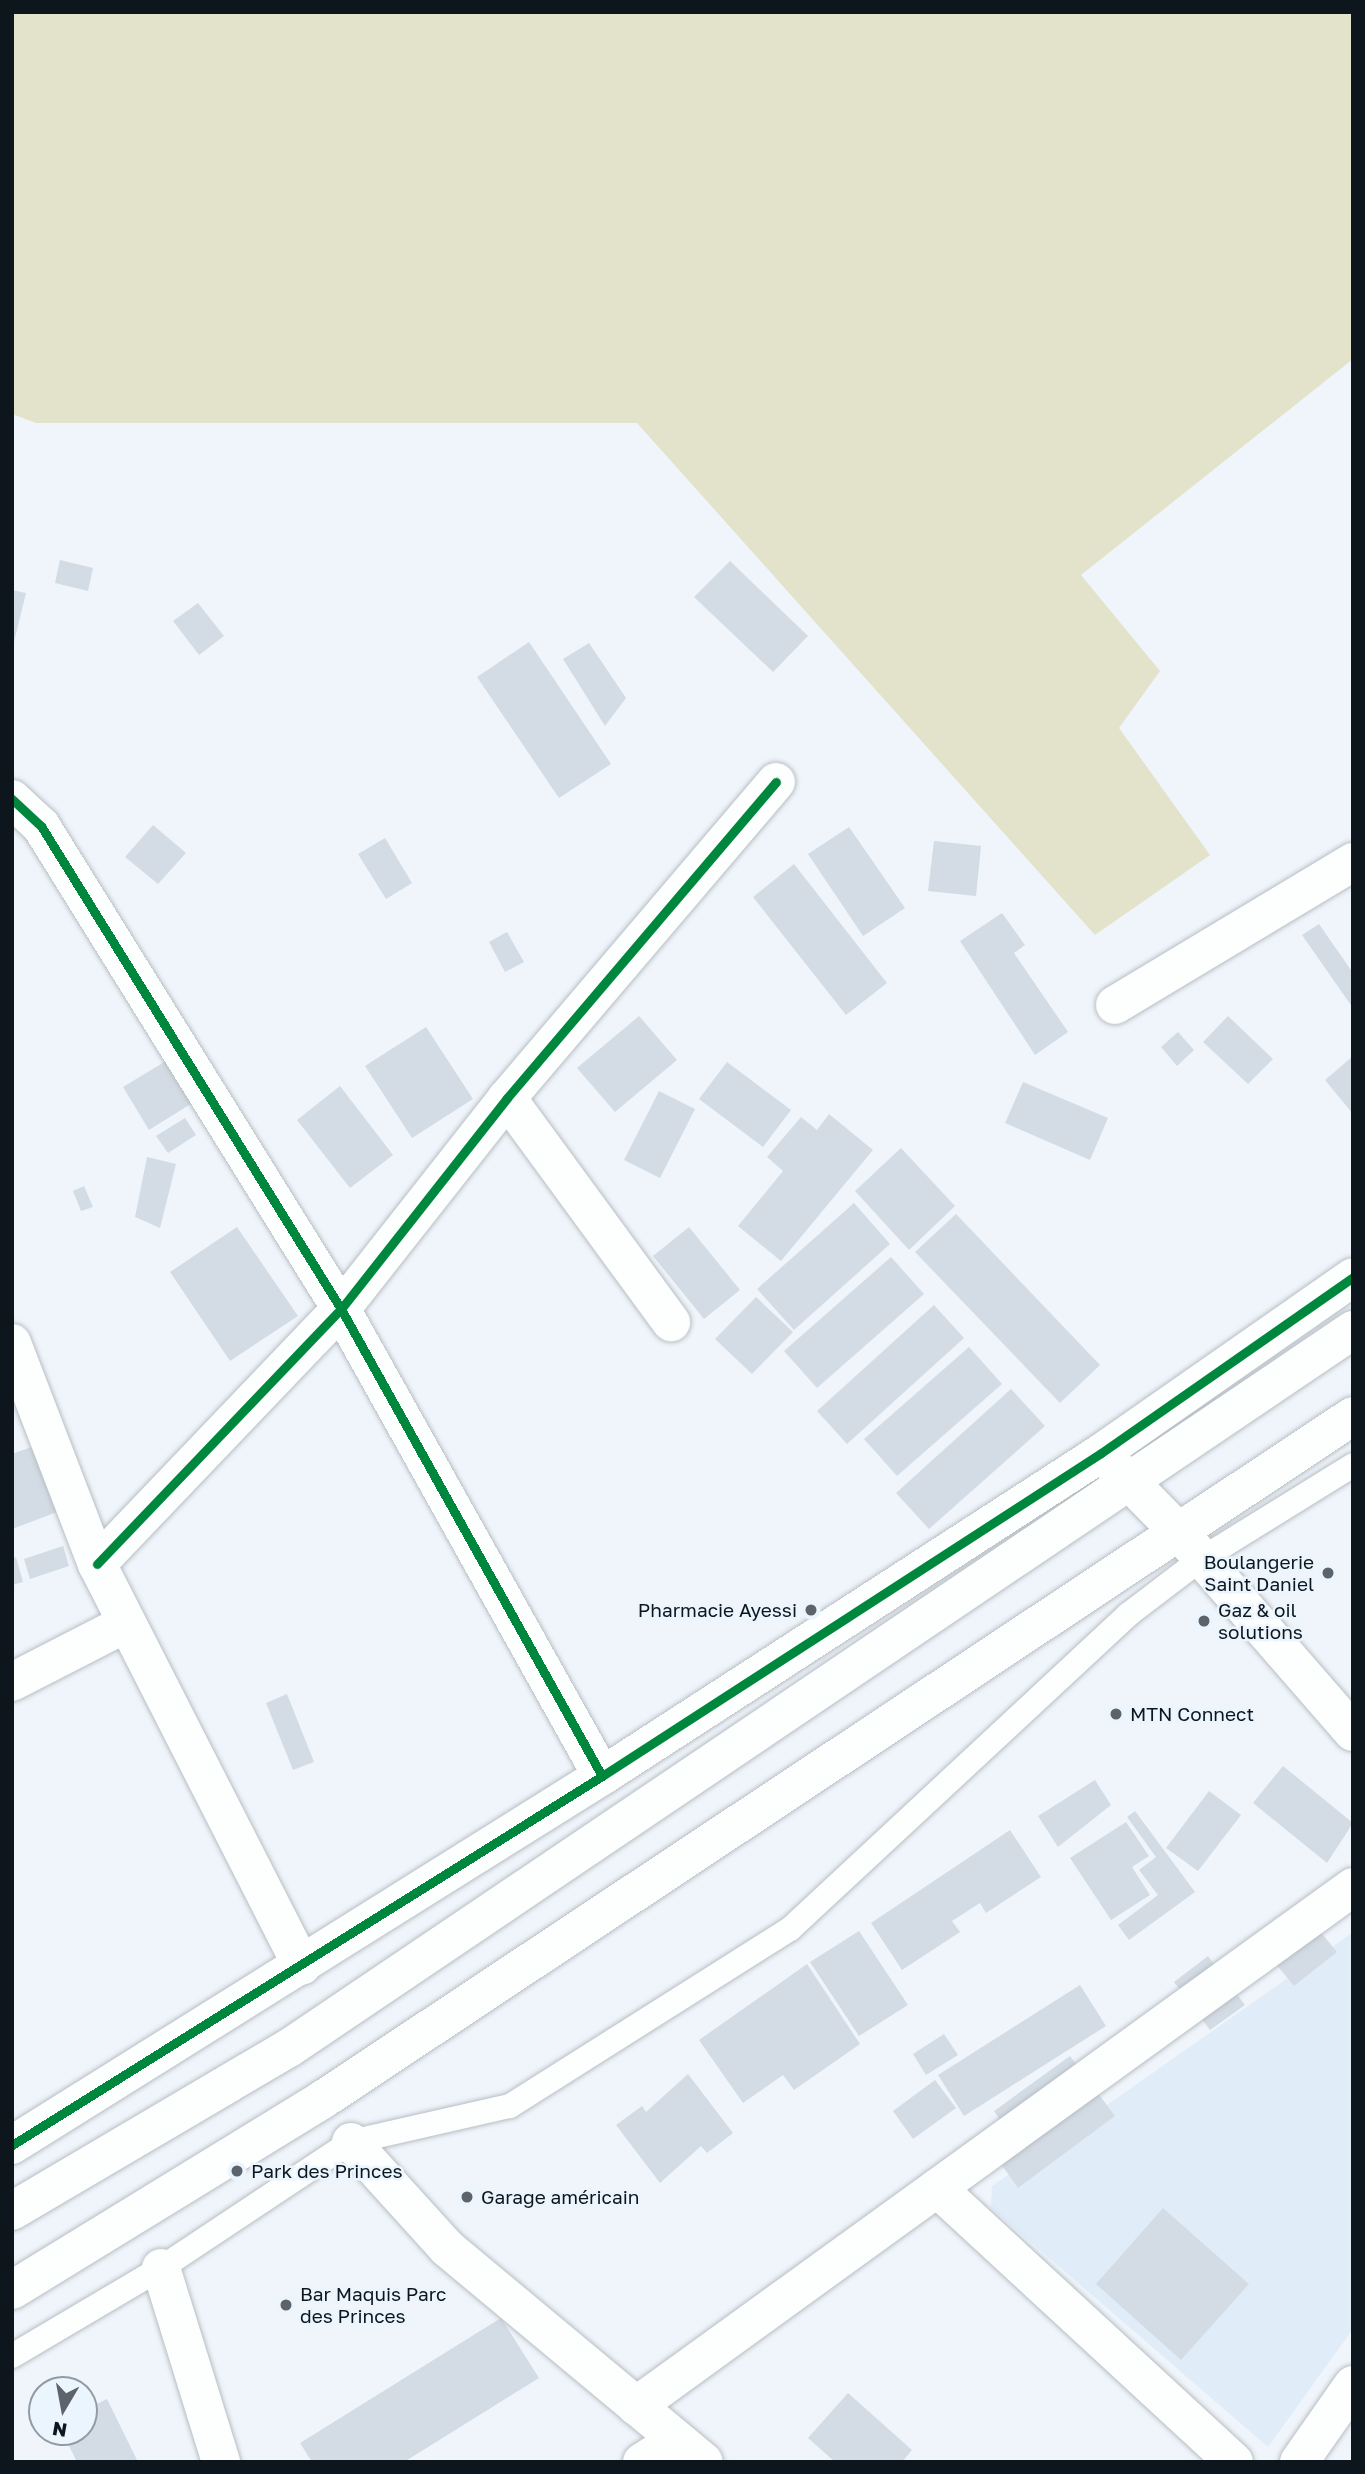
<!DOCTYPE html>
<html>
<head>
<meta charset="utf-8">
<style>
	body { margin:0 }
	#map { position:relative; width:1365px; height:2474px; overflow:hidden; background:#eff5fa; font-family:"Golos Text",sans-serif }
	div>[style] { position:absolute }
	.built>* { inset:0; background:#e0edf9 }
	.green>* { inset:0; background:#e3e3cc }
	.building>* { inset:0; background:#d3dce4 }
	.roads { filter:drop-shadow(0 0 2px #b7bec4) drop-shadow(0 0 2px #b7bec4) }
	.lane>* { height:24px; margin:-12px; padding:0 12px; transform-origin:12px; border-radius:12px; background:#fdfefe }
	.street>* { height:38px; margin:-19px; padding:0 19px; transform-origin:19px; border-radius:19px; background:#fdfefe }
	.secondary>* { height:38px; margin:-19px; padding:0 19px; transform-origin:19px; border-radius:19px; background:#fdfefe }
	.highway>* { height:38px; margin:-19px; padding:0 19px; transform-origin:19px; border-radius:19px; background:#fdfefe }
	.cycleway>* { height:9px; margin:-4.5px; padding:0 4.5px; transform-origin:4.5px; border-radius:4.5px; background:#00873e }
	.dots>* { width:19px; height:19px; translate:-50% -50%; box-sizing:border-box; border:4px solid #ebf5fe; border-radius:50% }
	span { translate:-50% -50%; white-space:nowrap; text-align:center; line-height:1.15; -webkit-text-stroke:5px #ebf5fe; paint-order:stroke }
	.poi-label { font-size:19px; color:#0d151d }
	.right { translate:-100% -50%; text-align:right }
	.left { translate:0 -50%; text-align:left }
	.frame { position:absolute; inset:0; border:14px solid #0d151d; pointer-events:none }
	.north { position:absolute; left:28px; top:2376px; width:70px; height:70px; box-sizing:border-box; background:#ebf5fe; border:2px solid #929ba4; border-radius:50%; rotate:190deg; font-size:19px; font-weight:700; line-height:28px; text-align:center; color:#0d151d }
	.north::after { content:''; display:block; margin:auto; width:24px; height:32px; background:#5c636a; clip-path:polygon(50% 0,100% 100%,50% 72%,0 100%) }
</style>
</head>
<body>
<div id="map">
	<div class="built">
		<i style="clip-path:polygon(1353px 1932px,1353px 2329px,1268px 2447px,991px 2208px,992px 2186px)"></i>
	</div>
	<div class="green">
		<i style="clip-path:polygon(12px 12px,1353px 12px,1353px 359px,1081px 575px,1160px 671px,1119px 728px,1210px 855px,1095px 935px,637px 423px,36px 423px,12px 414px)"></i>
	</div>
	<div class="building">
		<i style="clip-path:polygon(60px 560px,93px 568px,88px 591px,55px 583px)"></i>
		<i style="clip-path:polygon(730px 561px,808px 636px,773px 672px,694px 597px)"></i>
		<i style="clip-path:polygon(12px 590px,26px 593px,13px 646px,12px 646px)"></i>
		<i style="clip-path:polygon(198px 603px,224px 636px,199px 655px,173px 621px)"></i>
		<i style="clip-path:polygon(529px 642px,611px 764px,559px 798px,477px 677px)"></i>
		<i style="clip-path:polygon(589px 643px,626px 698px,605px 726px,563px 659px)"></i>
		<i style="clip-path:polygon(153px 825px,186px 853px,158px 884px,125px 857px)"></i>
		<i style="clip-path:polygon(849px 827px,905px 908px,863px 936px,808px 854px)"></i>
		<i style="clip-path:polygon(385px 838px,412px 883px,386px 899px,358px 854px)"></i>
		<i style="clip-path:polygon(934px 841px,981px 846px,976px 896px,928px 891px)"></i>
		<i style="clip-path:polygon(794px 864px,887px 983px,846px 1015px,753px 897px)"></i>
		<i style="clip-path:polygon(1002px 913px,1025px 945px,1014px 953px,1068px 1032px,1035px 1055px,960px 941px)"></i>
		<i style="clip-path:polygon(1319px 924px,1353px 973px,1353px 1008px,1302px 935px)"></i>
		<i style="clip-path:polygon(507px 932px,524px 962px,505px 972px,489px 942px)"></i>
		<i style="clip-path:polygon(639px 1016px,677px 1060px,615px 1112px,577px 1068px)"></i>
		<i style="clip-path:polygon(1228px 1016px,1273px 1059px,1248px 1084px,1203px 1042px)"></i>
		<i style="clip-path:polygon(426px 1027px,473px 1099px,412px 1138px,365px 1066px)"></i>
		<i style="clip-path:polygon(1178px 1032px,1194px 1050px,1177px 1066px,1161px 1047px)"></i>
		<i style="clip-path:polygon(1353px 1056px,1353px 1114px,1325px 1080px)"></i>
		<i style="clip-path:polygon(171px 1058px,197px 1100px,149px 1130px,123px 1087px)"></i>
		<i style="clip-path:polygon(727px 1062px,791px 1110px,763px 1147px,699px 1099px)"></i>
		<i style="clip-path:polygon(1023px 1082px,1108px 1118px,1090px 1160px,1005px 1123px)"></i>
		<i style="clip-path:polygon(340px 1086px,393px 1155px,350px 1188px,297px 1120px)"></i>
		<i style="clip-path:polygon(659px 1091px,695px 1109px,660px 1178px,624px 1160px)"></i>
		<i style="clip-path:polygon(829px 1114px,873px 1150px,781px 1261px,738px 1226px,783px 1171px,767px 1157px,801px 1117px,817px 1130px)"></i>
		<i style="clip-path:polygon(185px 1118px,196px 1135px,168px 1153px,156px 1136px)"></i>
		<i style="clip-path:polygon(901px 1148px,955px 1206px,909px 1250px,855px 1191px)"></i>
		<i style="clip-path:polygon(147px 1157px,176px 1164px,160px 1228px,135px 1217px)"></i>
		<i style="clip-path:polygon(84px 1186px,93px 1207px,81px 1211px,73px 1191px)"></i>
		<i style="clip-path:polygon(854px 1203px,890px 1244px,794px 1330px,757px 1289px)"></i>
		<i style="clip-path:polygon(956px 1214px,1100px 1365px,1060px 1403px,915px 1252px)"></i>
		<i style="clip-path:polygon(237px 1227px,298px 1316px,230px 1361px,170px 1272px)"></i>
		<i style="clip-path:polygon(689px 1227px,740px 1290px,704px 1319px,653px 1256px)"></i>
		<i style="clip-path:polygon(891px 1257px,924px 1294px,817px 1388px,784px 1351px)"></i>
		<i style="clip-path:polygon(756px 1297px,793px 1332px,752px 1374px,715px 1339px)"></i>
		<i style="clip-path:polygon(934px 1305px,964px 1338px,847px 1444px,817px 1411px)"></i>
		<i style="clip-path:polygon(969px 1347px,1002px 1384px,897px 1476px,864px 1439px)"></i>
		<i style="clip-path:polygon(1011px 1389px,1045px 1426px,929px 1529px,896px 1493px)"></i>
		<i style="clip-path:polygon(48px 1441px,73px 1506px,12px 1529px,12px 1454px)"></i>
		<i style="clip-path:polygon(63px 1546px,69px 1566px,30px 1579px,24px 1559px)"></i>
		<i style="clip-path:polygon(16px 1557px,23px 1582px,12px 1585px,12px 1559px)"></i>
		<i style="clip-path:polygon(287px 1694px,314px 1762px,293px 1770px,266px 1703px)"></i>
		<i style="clip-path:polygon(1283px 1766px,1353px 1823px,1327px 1863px,1253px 1803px)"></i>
		<i style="clip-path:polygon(1095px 1780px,1111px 1805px,1058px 1847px,1038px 1816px)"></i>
		<i style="clip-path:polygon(1209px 1791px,1241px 1815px,1198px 1871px,1166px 1848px)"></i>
		<i style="clip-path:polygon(1135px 1811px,1195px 1892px,1129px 1940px,1118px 1925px,1158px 1895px,1139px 1870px,1156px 1857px,1127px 1817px)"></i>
		<i style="clip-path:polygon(1126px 1822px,1149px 1856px,1132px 1867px,1150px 1895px,1111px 1920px,1070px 1858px)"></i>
		<i style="clip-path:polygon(1010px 1830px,1041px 1877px,986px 1913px,980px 1903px,952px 1921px,960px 1932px,902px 1970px,871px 1923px)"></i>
		<i style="clip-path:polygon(1314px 1924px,1337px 1952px,1294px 1986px,1271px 1958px)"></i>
		<i style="clip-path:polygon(859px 1931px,908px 2005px,859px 2036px,810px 1962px)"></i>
		<i style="clip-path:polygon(1208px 1956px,1245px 2005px,1210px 2030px,1174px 1982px)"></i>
		<i style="clip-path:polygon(807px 1964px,860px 2044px,794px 2090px,783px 2075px,743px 2103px,699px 2040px)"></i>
		<i style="clip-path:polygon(1080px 1985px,1106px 2026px,964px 2116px,938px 2075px)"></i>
		<i style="clip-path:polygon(944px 2034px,958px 2055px,926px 2075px,913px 2054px)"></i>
		<i style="clip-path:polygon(1070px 2056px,1115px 2116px,1018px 2188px,983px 2139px,1003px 2124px,994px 2111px)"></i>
		<i style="clip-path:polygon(688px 2074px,733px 2133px,707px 2153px,701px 2146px,660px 2183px,616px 2125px,642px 2106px,646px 2112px)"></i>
		<i style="clip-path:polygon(935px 2080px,956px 2108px,913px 2139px,893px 2111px)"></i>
		<i style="clip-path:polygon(1163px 2208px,1249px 2284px,1181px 2360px,1096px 2284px)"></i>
		<i style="clip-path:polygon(501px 2318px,539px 2378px,404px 2462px,312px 2462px,300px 2443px)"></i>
		<i style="clip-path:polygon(848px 2393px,912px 2450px,902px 2462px,835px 2462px,808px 2438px)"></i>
		<i style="clip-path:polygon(107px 2399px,138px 2462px,77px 2462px,62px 2432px,84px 2432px,84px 2410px)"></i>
	</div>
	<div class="roads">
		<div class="lane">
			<i style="left:12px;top:2356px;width:173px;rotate:-30.6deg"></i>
			<i style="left:161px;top:2268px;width:228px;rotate:-33.6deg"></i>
			<i style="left:351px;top:2142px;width:163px;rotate:-12.8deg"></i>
			<i style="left:510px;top:2106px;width:331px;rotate:-32.3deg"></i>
			<i style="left:790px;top:1929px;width:463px;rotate:-42.9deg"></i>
			<i style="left:1129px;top:1614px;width:89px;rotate:-37.3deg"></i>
			<i style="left:1200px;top:1560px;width:180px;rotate:-31.8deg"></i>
		</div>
		<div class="street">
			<i style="left:12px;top:799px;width:40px;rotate:43deg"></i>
			<i style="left:41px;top:826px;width:569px;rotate:58.15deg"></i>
			<i style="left:341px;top:1309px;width:535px;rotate:60.8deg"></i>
			<i style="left:1115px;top:1005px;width:278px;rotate:-31deg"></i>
			<i style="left:507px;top:1098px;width:278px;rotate:53.8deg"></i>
			<i style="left:12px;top:1343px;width:237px;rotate:69deg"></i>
			<i style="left:97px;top:1564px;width:451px;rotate:63deg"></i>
			<i style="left:97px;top:1564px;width:353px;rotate:-46.3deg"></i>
			<i style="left:341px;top:1309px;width:268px;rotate:-51.8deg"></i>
			<i style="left:507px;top:1098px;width:415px;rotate:-49.6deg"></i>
			<i style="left:12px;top:1682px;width:129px;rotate:-27.2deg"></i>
			<i style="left:351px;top:2142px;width:143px;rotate:47.8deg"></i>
			<i style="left:447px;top:2248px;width:334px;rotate:39.8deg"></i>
			<i style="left:12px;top:2145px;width:696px;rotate:-32.02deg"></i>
			<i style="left:602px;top:1776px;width:594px;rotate:-32.91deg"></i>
			<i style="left:1101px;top:1453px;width:307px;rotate:-34.9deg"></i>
			<i style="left:937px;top:2188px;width:404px;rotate:42.7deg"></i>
			<i style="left:161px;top:2268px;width:203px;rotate:72.8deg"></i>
			<i style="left:636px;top:2406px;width:885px;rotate:-35.9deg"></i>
			<i style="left:642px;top:2462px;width:41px;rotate:-32.2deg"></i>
			<i style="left:1299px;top:2462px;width:94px;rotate:-55deg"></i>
		</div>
		<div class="secondary">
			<i style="left:1101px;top:1453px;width:111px;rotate:45.4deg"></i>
			<i style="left:1179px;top:1532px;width:265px;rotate:49deg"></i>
		</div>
		<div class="highway">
			<i style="left:12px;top:2211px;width:321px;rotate:-30.5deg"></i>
			<i style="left:289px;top:2048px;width:1284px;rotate:-34.01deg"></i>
			<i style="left:12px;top:2290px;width:364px;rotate:-31.5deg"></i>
			<i style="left:322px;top:2100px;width:1237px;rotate:-33.56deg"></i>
		</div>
	</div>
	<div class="cycleway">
		<i style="left:12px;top:799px;width:40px;rotate:43deg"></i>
		<i style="left:41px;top:826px;width:569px;rotate:58.15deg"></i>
		<i style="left:341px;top:1309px;width:535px;rotate:60.8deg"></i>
		<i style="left:97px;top:1564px;width:353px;rotate:-46.3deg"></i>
		<i style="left:341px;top:1309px;width:268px;rotate:-51.8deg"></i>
		<i style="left:507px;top:1098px;width:415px;rotate:-49.6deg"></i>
		<i style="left:12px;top:2145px;width:696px;rotate:-32.02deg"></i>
		<i style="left:602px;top:1776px;width:594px;rotate:-32.91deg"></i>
		<i style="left:1101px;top:1453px;width:307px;rotate:-34.9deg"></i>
	</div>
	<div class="dots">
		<i style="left:1328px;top:1573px;background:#5c636a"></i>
		<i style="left:811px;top:1610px;background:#5c636a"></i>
		<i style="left:1204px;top:1621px;background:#5c636a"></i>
		<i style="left:1116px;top:1714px;background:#5c636a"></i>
		<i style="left:237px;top:2171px;background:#5c636a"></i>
		<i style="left:467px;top:2197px;background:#5c636a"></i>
		<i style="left:286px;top:2305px;background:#5c636a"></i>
	</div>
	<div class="poi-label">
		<span class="right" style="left:1314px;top:1573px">Boulangerie<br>Saint Daniel</span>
		<span class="right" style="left:797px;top:1610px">Pharmacie Ayessi</span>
		<span class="left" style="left:1218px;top:1621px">Gaz &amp; oil<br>solutions</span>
		<span class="left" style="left:1130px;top:1714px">MTN Connect</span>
		<span class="left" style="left:251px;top:2171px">Park des Princes</span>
		<span class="left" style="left:481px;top:2197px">Garage américain</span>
		<span class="left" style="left:300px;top:2305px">Bar Maquis Parc<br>des Princes</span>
	</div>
	<div class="frame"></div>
	<div class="north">N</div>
</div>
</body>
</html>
